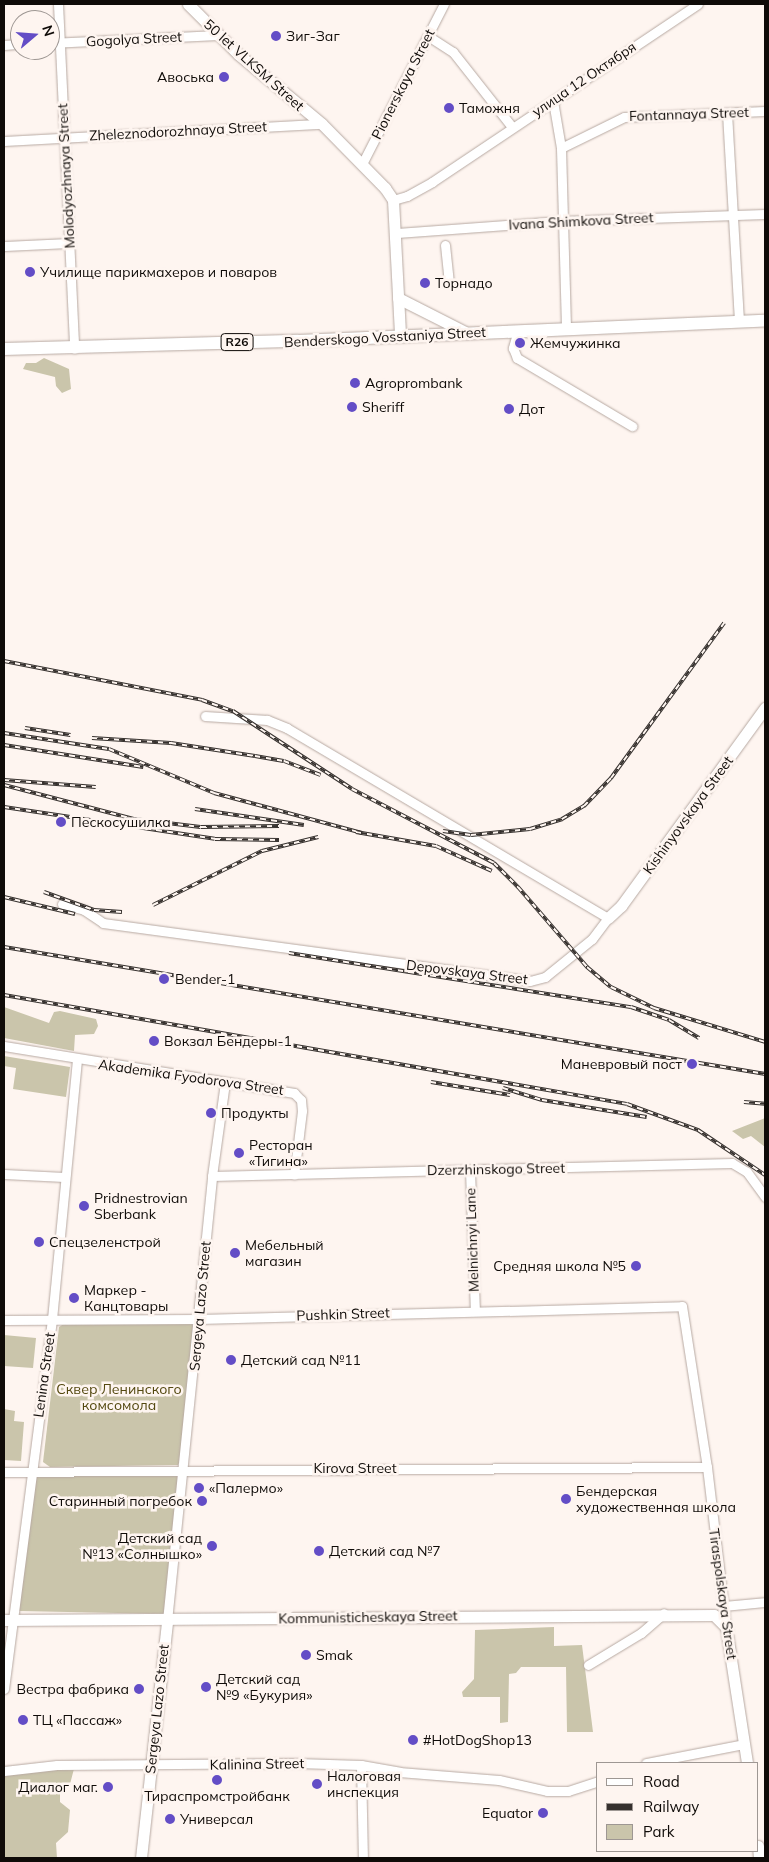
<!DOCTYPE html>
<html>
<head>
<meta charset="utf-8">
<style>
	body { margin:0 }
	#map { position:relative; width:769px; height:1862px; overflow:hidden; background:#fef5f0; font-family:Mulish,sans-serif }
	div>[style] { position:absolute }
	.green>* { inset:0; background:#cac5ab }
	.roads { filter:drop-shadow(0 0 1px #b7a9a2) drop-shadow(0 0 1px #b7a9a2) }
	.street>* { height:9px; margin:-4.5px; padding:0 4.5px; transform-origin:4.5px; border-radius:4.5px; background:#fff }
	.secondary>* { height:11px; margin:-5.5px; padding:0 5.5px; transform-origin:5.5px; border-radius:5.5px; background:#fff }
	.primary>* { height:12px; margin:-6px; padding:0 6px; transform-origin:6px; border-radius:6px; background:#fff }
	.rail>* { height:4px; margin-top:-2px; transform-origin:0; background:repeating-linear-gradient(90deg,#fef5f0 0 5.5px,#36312e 0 11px); box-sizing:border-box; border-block:1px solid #36312e }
	.dots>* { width:14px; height:14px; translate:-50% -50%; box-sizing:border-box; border:2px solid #fef5f0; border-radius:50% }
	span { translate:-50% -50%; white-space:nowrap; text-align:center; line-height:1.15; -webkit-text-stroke:5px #fef5f0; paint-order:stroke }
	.shield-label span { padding:1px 4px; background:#fef5f0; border:1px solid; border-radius:4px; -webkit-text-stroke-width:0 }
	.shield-label { font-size:12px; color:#0f0b08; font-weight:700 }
	.poi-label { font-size:14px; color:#0f0b08 }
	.left { translate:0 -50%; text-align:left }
	.right { translate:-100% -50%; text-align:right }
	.street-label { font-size:14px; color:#0f0b08 }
	.park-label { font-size:14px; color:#53480f }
	.frame { position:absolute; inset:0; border:5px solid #0f0b08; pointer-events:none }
	.legend { position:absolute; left:596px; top:1762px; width:162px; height:90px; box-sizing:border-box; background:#fef5f0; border:1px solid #9e9793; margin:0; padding:6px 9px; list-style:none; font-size:15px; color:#0f0b08 }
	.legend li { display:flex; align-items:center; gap:10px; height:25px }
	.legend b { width:25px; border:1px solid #9e9793 }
	.north { position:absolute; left:10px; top:10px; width:50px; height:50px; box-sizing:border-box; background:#fef5f0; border:1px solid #9e9793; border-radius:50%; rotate:72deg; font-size:14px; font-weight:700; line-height:20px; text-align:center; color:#0f0b08 }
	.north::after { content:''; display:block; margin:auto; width:18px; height:22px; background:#634dc6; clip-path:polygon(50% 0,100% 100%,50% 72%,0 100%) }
</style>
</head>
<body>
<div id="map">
	<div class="green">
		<i style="clip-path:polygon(44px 358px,69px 369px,71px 389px,62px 393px,56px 386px,55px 377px,23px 369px,26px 363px,36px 363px)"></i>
		<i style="clip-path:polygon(4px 1007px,49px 1023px,54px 1012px,60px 1011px,96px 1019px,98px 1026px,94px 1034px,75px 1035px,74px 1051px,4px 1038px)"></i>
		<i style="clip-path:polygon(4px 1056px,70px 1067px,66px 1097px,13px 1089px,16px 1068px,4px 1066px)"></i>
		<i style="clip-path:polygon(765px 1118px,765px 1147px,751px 1136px,743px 1139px,732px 1131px)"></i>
		<i style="clip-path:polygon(67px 1322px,192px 1324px,194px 1328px,182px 1457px,178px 1465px,50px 1467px,43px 1462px,59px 1327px)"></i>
		<i style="clip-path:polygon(4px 1335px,36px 1338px,33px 1368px,4px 1366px)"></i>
		<i style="clip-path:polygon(4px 1409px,15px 1411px,14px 1421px,24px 1422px,21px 1461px,4px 1460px)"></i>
		<i style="clip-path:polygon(183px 1468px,167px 1614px,19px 1611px,33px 1480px,44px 1471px)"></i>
		<i style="clip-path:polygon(554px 1627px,554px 1646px,582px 1645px,593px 1732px,567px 1732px,566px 1667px,521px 1667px,516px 1673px,509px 1674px,508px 1722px,500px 1723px,500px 1697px,463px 1697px,462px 1692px,474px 1679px,475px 1630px)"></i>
		<i style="clip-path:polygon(75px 1765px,69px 1788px,60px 1788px,60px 1802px,70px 1810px,68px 1832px,56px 1843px,57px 1858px,4px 1858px,5px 1771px)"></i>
	</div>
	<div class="roads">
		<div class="street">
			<i style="left:58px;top:4px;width:345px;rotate:87.3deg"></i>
			<i style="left:428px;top:36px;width:30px;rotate:33deg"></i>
			<i style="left:453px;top:52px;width:95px;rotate:51.8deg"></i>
			<i style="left:50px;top:43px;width:168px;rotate:-2.7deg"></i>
			<i style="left:4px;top:45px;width:16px;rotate:-4deg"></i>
			<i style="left:553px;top:101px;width:48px;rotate:80.3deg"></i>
			<i style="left:561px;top:148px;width:180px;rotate:88.4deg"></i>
			<i style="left:727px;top:113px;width:209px;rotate:86.7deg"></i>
			<i style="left:4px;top:141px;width:318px;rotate:-3.1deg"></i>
			<i style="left:561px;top:148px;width:70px;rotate:-26.2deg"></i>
			<i style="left:624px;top:117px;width:141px;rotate:-2.4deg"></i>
			<i style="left:362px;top:164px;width:180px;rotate:-62.9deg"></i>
			<i style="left:393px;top:200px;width:15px;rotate:-16deg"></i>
			<i style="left:407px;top:196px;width:29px;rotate:-29deg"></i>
			<i style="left:432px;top:182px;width:320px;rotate:-33.8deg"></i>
			<i style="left:397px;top:233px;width:164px;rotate:-4.2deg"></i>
			<i style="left:561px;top:221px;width:204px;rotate:-2deg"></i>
			<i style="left:445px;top:245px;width:37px;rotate:84deg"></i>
			<i style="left:4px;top:246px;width:65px;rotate:-2.6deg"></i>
			<i style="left:518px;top:330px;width:19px;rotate:106deg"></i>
			<i style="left:513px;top:348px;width:11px;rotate:68deg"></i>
			<i style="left:517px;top:358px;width:134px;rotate:30.6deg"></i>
			<i style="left:62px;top:904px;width:23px;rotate:15deg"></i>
			<i style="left:84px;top:910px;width:23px;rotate:34deg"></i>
			<i style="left:103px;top:923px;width:431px;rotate:7.7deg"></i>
			<i style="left:530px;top:981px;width:16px;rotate:-15deg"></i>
			<i style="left:545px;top:977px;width:60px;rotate:-39deg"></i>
			<i style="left:592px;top:939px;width:26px;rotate:-53deg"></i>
			<i style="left:608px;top:918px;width:373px;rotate:-149.4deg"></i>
			<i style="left:287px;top:728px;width:22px;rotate:-158deg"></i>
			<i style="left:267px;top:720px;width:62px;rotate:-176.3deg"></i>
			<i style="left:4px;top:1046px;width:294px;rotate:9.2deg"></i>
			<i style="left:294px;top:1093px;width:10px;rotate:45deg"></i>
			<i style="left:301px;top:1100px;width:11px;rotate:85deg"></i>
			<i style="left:302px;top:1111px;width:64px;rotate:97.1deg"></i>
			<i style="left:470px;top:1170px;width:140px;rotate:88deg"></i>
			<i style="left:4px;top:1174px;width:60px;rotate:2.9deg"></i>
			<i style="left:212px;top:1176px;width:520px;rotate:-1.43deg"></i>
			<i style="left:732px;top:1163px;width:17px;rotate:31deg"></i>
			<i style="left:747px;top:1172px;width:31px;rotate:54deg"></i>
			<i style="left:4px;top:1320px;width:195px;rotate:-0.3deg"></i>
			<i style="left:199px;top:1319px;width:483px;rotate:-1.5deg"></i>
			<i style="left:682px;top:1306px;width:163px;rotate:81.2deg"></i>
			<i style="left:707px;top:1467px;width:161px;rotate:83.2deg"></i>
			<i style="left:4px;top:1472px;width:703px;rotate:-0.41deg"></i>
			<i style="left:723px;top:1606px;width:42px;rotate:-5.4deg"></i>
			<i style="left:167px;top:1621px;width:447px;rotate:-84.2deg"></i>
			<i style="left:212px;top:1176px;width:95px;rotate:-82.1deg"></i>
			<i style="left:588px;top:1665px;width:62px;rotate:-31.1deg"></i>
			<i style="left:641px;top:1633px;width:30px;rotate:-41deg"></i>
			<i style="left:4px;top:1689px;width:373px;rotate:-82.6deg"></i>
			<i style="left:52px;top:1319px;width:260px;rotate:-84.5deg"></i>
			<i style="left:646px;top:1763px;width:100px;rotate:-11deg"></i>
			<i style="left:361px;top:1765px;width:93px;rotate:88.8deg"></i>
			<i style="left:4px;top:1771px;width:53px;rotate:-6.5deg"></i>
			<i style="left:57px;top:1765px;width:240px;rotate:-0.5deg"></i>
			<i style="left:297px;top:1763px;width:64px;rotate:1.8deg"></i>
			<i style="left:361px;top:1765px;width:39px;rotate:10deg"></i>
			<i style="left:399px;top:1772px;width:100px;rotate:4.6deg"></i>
			<i style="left:499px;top:1780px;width:49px;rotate:12.9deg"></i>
			<i style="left:547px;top:1791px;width:21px"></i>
			<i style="left:568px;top:1791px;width:32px;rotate:-18deg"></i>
		</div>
		<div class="secondary">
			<i style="left:188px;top:4px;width:71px;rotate:45deg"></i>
			<i style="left:238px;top:54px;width:109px;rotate:39.8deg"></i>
			<i style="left:322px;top:124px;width:90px;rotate:45.5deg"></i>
			<i style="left:385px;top:188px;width:14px;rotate:56deg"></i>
			<i style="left:393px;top:200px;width:135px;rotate:87deg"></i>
			<i style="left:398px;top:298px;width:75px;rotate:26.9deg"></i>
			<i style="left:608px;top:918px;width:18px;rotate:-43deg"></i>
			<i style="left:621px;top:906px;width:245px;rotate:-54deg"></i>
			<i style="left:4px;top:1620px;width:710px;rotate:-0.4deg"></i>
			<i style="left:714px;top:1615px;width:17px;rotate:45deg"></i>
			<i style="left:726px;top:1627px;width:138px;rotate:81.2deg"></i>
			<i style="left:758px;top:1846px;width:12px;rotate:85deg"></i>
			<i style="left:141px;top:1858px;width:238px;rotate:-83.7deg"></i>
		</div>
		<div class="primary">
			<i style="left:4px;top:349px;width:294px;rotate:-1.6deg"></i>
			<i style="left:298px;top:341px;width:467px;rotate:-2.5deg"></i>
		</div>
	</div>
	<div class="rail">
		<i style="left:4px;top:661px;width:202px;rotate:11.1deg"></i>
		<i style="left:202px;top:700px;width:33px;rotate:20deg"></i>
		<i style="left:233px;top:711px;width:142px;rotate:33.2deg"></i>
		<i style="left:352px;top:789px;width:160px;rotate:27.5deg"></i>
		<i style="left:494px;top:863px;width:34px;rotate:45deg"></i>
		<i style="left:518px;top:887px;width:106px;rotate:49.2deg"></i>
		<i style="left:587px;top:967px;width:31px;rotate:40deg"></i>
		<i style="left:611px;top:987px;width:48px;rotate:26deg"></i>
		<i style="left:654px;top:1008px;width:116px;rotate:17deg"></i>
		<i style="left:25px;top:728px;width:46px;rotate:8.8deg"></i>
		<i style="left:4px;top:733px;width:106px;rotate:8.7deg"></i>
		<i style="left:109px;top:749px;width:114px;rotate:22.7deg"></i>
		<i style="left:214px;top:793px;width:153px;rotate:15.1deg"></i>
		<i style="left:92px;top:738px;width:79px;rotate:3.6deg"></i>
		<i style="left:171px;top:743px;width:85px;rotate:8.8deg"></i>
		<i style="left:255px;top:756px;width:29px;rotate:10deg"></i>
		<i style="left:284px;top:761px;width:39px;rotate:21deg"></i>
		<i style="left:4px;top:745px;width:141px;rotate:9deg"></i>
		<i style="left:4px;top:780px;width:92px;rotate:4.4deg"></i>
		<i style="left:4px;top:785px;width:134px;rotate:14.7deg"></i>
		<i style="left:134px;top:819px;width:67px;rotate:6.8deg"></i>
		<i style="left:201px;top:827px;width:78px;rotate:-0.7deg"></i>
		<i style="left:4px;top:807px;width:213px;rotate:8.6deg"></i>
		<i style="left:215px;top:839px;width:64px;rotate:0.9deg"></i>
		<i style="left:195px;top:809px;width:110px;rotate:8.4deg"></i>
		<i style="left:443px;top:831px;width:28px;rotate:8deg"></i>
		<i style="left:471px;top:835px;width:59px;rotate:-5.8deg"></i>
		<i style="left:530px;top:829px;width:34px;rotate:-17deg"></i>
		<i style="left:562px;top:819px;width:26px;rotate:-31deg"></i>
		<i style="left:584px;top:806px;width:39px;rotate:-46deg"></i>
		<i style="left:611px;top:778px;width:192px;rotate:-53.9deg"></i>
		<i style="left:356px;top:832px;width:81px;rotate:9.9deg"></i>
		<i style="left:436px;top:846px;width:61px;rotate:24.1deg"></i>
		<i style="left:44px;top:892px;width:53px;rotate:19.8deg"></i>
		<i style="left:94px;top:910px;width:28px;rotate:4deg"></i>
		<i style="left:4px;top:897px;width:73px;rotate:13.5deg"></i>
		<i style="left:153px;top:905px;width:122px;rotate:-26.4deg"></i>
		<i style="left:262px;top:851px;width:58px;rotate:-14deg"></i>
		<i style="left:4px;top:947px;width:772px;rotate:9.47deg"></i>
		<i style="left:289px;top:953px;width:346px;rotate:9deg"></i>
		<i style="left:631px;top:1007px;width:40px;rotate:18.9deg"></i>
		<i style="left:669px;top:1020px;width:35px;rotate:31deg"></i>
		<i style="left:4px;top:995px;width:632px;rotate:9.92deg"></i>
		<i style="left:627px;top:1104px;width:76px;rotate:20.1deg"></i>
		<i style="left:698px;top:1130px;width:81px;rotate:33.9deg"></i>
		<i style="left:431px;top:1082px;width:80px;rotate:9.3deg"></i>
		<i style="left:503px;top:1088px;width:41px;rotate:17.1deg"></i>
		<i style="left:542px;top:1100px;width:106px;rotate:9.2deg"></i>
		<i style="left:744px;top:1102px;width:21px;rotate:5deg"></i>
	</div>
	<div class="dots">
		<i style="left:276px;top:36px;background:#634dc6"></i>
		<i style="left:224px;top:77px;background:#634dc6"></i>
		<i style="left:449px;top:108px;background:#634dc6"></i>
		<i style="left:30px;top:272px;background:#634dc6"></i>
		<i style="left:425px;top:283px;background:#634dc6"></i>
		<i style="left:520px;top:343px;background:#634dc6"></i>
		<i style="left:355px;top:383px;background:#634dc6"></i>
		<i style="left:352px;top:407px;background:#634dc6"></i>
		<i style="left:509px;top:409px;background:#634dc6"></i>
		<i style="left:61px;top:822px;background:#634dc6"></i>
		<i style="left:164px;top:979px;background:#634dc6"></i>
		<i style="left:154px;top:1041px;background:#634dc6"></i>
		<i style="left:692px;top:1064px;background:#634dc6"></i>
		<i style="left:211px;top:1113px;background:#634dc6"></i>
		<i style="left:239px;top:1153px;background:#634dc6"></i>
		<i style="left:84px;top:1206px;background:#634dc6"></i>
		<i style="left:39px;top:1242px;background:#634dc6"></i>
		<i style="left:235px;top:1253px;background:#634dc6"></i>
		<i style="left:636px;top:1266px;background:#634dc6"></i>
		<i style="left:74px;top:1298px;background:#634dc6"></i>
		<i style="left:231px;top:1360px;background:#634dc6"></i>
		<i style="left:199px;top:1488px;background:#634dc6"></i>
		<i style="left:566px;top:1499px;background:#634dc6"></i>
		<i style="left:202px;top:1501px;background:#634dc6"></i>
		<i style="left:212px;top:1546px;background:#634dc6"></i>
		<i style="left:319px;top:1551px;background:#634dc6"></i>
		<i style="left:306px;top:1655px;background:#634dc6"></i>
		<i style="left:206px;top:1687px;background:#634dc6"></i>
		<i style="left:139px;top:1689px;background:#634dc6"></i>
		<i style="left:23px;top:1720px;background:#634dc6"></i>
		<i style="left:413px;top:1740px;background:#634dc6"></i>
		<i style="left:217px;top:1780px;background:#634dc6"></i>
		<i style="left:317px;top:1784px;background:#634dc6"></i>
		<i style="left:108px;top:1787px;background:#634dc6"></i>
		<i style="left:543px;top:1813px;background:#634dc6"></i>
		<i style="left:170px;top:1819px;background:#634dc6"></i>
	</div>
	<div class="shield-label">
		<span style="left:237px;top:342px">R26</span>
	</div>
	<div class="poi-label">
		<span class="left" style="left:286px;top:36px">Зиг-Заг</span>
		<span class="right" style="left:214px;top:77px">Авоська</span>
		<span class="left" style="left:459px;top:108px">Таможня</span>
		<span class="left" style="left:40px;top:272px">Училище парикмахеров и поваров</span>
		<span class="left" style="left:435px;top:283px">Торнадо</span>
		<span class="left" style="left:530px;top:343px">Жемчужинка</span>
		<span class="left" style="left:365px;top:383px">Agroprombank</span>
		<span class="left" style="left:362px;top:407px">Sheriff</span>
		<span class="left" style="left:519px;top:409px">Дот</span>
		<span class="left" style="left:71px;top:822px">Пескосушилка</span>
		<span class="left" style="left:175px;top:979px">Bender-1</span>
		<span class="left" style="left:164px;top:1041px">Вокзал Бендеры-1</span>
		<span class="right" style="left:682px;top:1064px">Маневровый пост</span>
		<span class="left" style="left:221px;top:1113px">Продукты</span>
		<span class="left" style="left:249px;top:1153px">Ресторан<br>«Тигина»</span>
		<span class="left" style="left:94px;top:1206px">Pridnestrovian<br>Sberbank</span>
		<span class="left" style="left:49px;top:1242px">Спецзеленстрой</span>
		<span class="left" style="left:245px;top:1253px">Мебельный<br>магазин</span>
		<span class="right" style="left:626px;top:1266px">Средняя школа №5</span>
		<span class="left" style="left:84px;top:1298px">Маркер -<br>Канцтовары</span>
		<span class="left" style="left:241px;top:1360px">Детский сад №11</span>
		<span class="left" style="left:209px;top:1488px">«Палермо»</span>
		<span class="left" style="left:576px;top:1499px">Бендерская<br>художественная школа</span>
		<span class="right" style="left:192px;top:1501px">Старинный погребок</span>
		<span class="right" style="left:202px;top:1546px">Детский сад<br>№13 «Солнышко»</span>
		<span class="left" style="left:329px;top:1551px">Детский сад №7</span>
		<span class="left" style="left:316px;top:1655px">Smak</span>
		<span class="left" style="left:216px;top:1687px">Детский сад<br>№9 «Букурия»</span>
		<span class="right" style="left:129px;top:1689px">Вестра фабрика</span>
		<span class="left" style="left:33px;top:1720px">ТЦ «Пассаж»</span>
		<span class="left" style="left:423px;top:1740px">#HotDogShop13</span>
		<span class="left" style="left:327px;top:1784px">Налоговая<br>инспекция</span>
		<span class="right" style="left:98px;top:1787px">Диалог маг.</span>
		<span style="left:217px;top:1796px">Тираспромстройбанк</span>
		<span class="right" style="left:533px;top:1813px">Equator</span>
		<span class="left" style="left:180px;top:1819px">Универсал</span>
	</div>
	<div class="street-label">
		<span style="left:134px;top:39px;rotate:-3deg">Gogolya Street</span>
		<span style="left:254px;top:65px;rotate:42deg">50 let VLKSM Street</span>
		<span style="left:584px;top:79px;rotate:-34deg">улица 12 Октября</span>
		<span style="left:403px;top:84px;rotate:-63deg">Pionerskaya Street</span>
		<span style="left:689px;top:114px;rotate:-2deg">Fontannaya Street</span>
		<span style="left:178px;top:131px;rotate:-3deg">Zheleznodorozhnaya Street</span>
		<span style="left:66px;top:176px;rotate:-93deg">Molodyozhnaya Street</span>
		<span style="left:581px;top:221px;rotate:-3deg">Ivana Shimkova Street</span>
		<span style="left:385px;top:337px;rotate:-3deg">Benderskogo Vosstaniya Street</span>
		<span style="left:688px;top:815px;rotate:-54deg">Kishinyovskaya Street</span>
		<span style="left:467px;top:972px;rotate:7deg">Depovskaya Street</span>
		<span style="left:191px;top:1077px;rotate:8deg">Akademika Fyodorova Street</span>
		<span style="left:496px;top:1169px;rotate:-1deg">Dzerzhinskogo Street</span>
		<span style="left:472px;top:1240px;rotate:-92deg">Melnichnyi Lane</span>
		<span style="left:200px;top:1306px;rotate:-85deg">Sergeya Lazo Street</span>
		<span style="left:343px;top:1314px;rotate:-2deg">Pushkin Street</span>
		<span style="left:44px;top:1375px;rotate:-82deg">Lenina Street</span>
		<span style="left:355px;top:1468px">Kirova Street</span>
		<span style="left:723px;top:1594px;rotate:82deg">Tiraspolskaya Street</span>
		<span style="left:368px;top:1617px;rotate:-1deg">Kommunisticheskaya Street</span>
		<span style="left:157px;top:1709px;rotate:-84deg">Sergeya Lazo Street</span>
		<span style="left:257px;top:1764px;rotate:-1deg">Kalinina Street</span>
	</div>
	<div class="park-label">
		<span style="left:119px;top:1397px">Сквер Ленинского<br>комсомола</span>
	</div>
	<div class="frame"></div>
	<ul class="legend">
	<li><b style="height:6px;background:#fff"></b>Road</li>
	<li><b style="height:6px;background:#36312e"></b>Railway</li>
	<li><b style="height:14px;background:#cac5ab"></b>Park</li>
	</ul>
	<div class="north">N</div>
</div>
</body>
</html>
